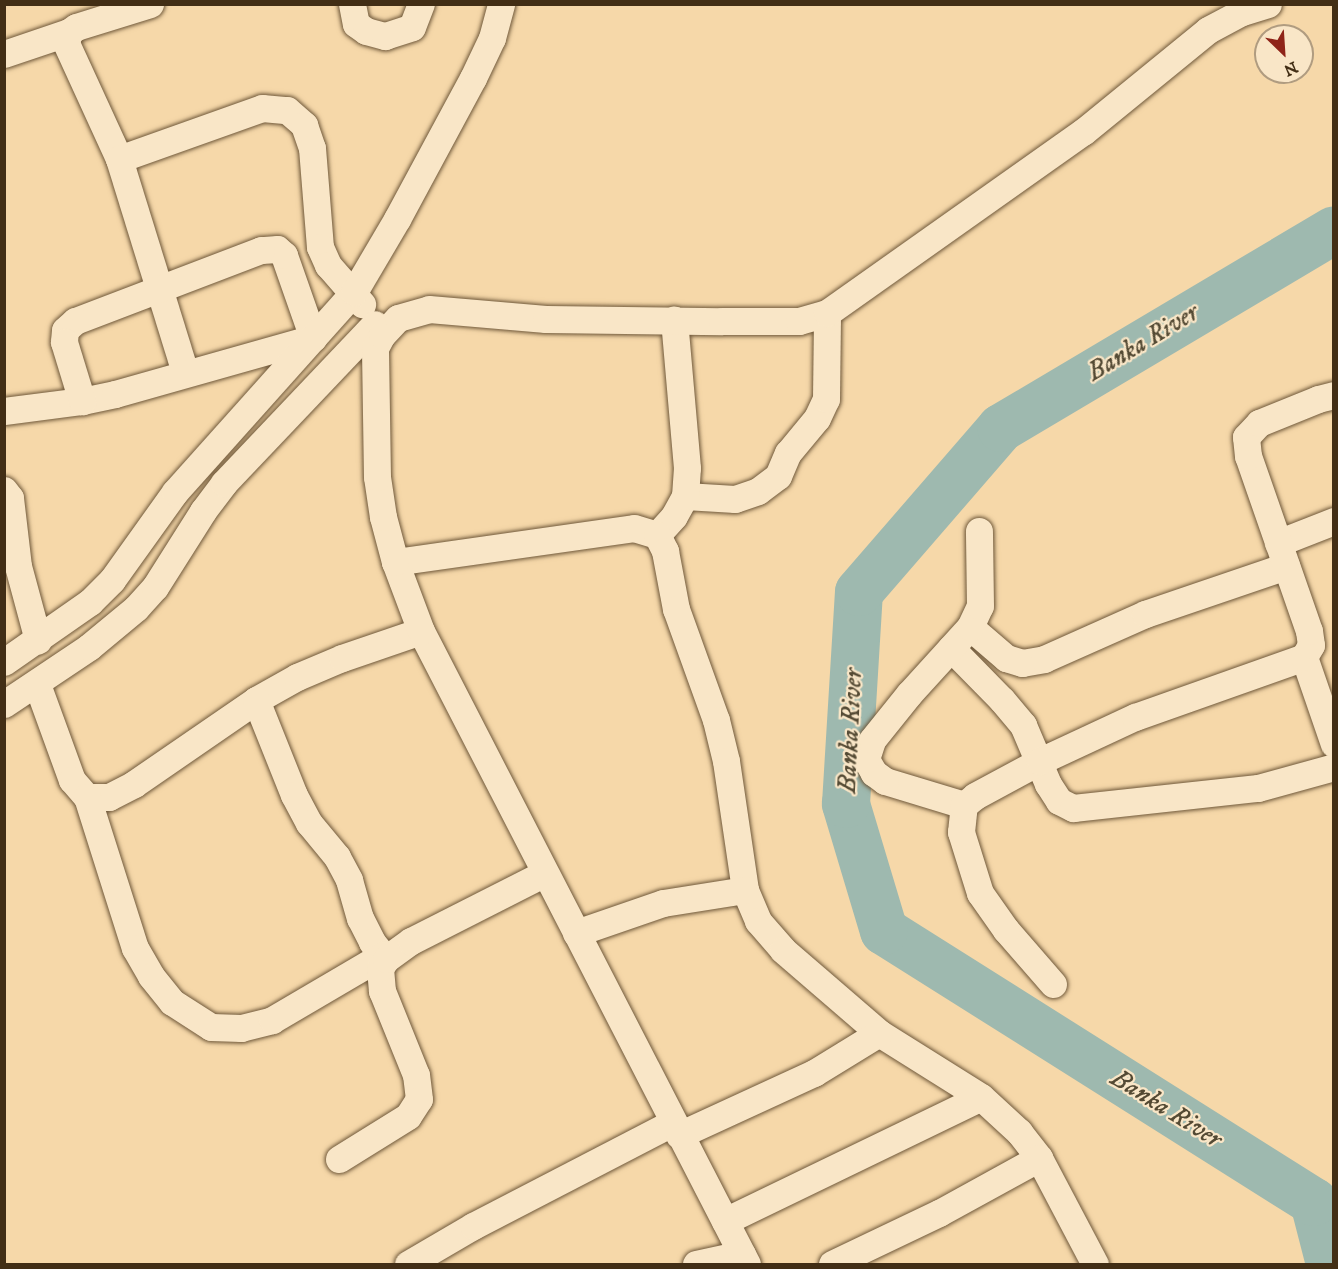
<!DOCTYPE html>
<html>
<head>
<meta charset="utf-8">
<style>
	body { margin:0 }
	#map { position:relative; width:1338px; height:1269px; overflow:hidden; background:#f6d8a9; font-family:"IM FELL DW Pica",serif }
	div>[style] { position:absolute }
	.river>* { height:48px; margin:-24px; padding:0 24px; transform-origin:24px; border-radius:24px; background:#9eb9af }
	.roads { filter:drop-shadow(0 0 2px #6f583a) drop-shadow(0 0 2px #6f583a) }
	.street>* { height:27px; margin:-13.5px; padding:0 13.5px; transform-origin:13.5px; border-radius:13.5px; background:#f9e6c7 }
	span { translate:-50% -50%; white-space:nowrap; text-align:center; line-height:1.15; -webkit-text-stroke:4.5px #f9e6c7; paint-order:stroke }
	.water-label { font-size:26px; color:#544a34; font-style:italic }
	.frame { position:absolute; inset:0; border:6px solid #422e15; pointer-events:none }
	.north { position:absolute; left:1254px; top:24px; width:60px; height:60px; box-sizing:border-box; background:#f9e6c7; border:2px solid #b09c80; border-radius:50%; rotate:155deg; font-size:16px; font-weight:700; line-height:24px; text-align:center; color:#422e15 }
	.north::after { content:''; display:block; margin:auto; width:21px; height:27px; background:#8f2418; clip-path:polygon(50% 0,100% 100%,50% 72%,0 100%) }
</style>
</head>
<body>
<div id="map">
	<div class="river">
		<i style="left:1330px;top:1264px;width:64px;rotate:-104.5deg"></i>
		<i style="left:1314px;top:1202px;width:508px;rotate:-147.78deg"></i>
		<i style="left:884px;top:931px;width:133px;rotate:-106.7deg"></i>
		<i style="left:846px;top:804px;width:212px;rotate:-86.5deg"></i>
		<i style="left:859px;top:592px;width:217px;rotate:-49.1deg"></i>
		<i style="left:1001px;top:428px;width:387px;rotate:-30.7deg"></i>
	</div>
	<div class="roads">
		<div class="street">
			<i style="left:150px;top:4px;width:77px;rotate:162.7deg"></i>
			<i style="left:76px;top:27px;width:9px;rotate:144deg"></i>
			<i style="left:69px;top:32px;width:11px;rotate:105deg"></i>
			<i style="left:66px;top:43px;width:128px;rotate:65.4deg"></i>
			<i style="left:119px;top:159px;width:223px;rotate:72.8deg"></i>
			<i style="left:352px;top:4px;width:20px;rotate:79deg"></i>
			<i style="left:356px;top:24px;width:12px;rotate:35deg"></i>
			<i style="left:366px;top:31px;width:20px;rotate:15deg"></i>
			<i style="left:385px;top:36px;width:28px;rotate:-18deg"></i>
			<i style="left:412px;top:27px;width:25px;rotate:-69deg"></i>
			<i style="left:4px;top:54px;width:69px;rotate:-18.7deg"></i>
			<i style="left:119px;top:159px;width:152px;rotate:-19.6deg"></i>
			<i style="left:262px;top:108px;width:25px;rotate:5deg"></i>
			<i style="left:287px;top:110px;width:23px;rotate:41deg"></i>
			<i style="left:304px;top:125px;width:24px;rotate:71deg"></i>
			<i style="left:312px;top:148px;width:99px;rotate:85.4deg"></i>
			<i style="left:320px;top:247px;width:20px;rotate:66deg"></i>
			<i style="left:328px;top:265px;width:52px;rotate:48.9deg"></i>
			<i style="left:4px;top:411px;width:79px;rotate:-7.3deg"></i>
			<i style="left:82px;top:401px;width:34px;rotate:-12deg"></i>
			<i style="left:115px;top:394px;width:206px;rotate:-15.8deg"></i>
			<i style="left:313px;top:338px;width:88px;rotate:-109.3deg"></i>
			<i style="left:284px;top:255px;width:9px;rotate:-139deg"></i>
			<i style="left:277px;top:249px;width:16px;rotate:176deg"></i>
			<i style="left:261px;top:250px;width:199px;rotate:159.1deg"></i>
			<i style="left:75px;top:321px;width:13px;rotate:138deg"></i>
			<i style="left:65px;top:330px;width:12px;rotate:95deg"></i>
			<i style="left:64px;top:342px;width:62px;rotate:73deg"></i>
			<i style="left:4px;top:490px;width:10px;rotate:53deg"></i>
			<i style="left:10px;top:498px;width:68px;rotate:83.3deg"></i>
			<i style="left:18px;top:566px;width:77px;rotate:74.9deg"></i>
			<i style="left:685px;top:496px;width:50px;rotate:3.4deg"></i>
			<i style="left:735px;top:499px;width:24px;rotate:-19deg"></i>
			<i style="left:758px;top:491px;width:25px;rotate:-37deg"></i>
			<i style="left:778px;top:476px;width:25px;rotate:-67deg"></i>
			<i style="left:788px;top:453px;width:45px;rotate:-50.4deg"></i>
			<i style="left:817px;top:418px;width:21px;rotate:-65deg"></i>
			<i style="left:826px;top:399px;width:86px;rotate:-89.3deg"></i>
			<i style="left:657px;top:535px;width:25px;rotate:-48deg"></i>
			<i style="left:674px;top:516px;width:23px;rotate:-61deg"></i>
			<i style="left:685px;top:496px;width:28px;rotate:-86deg"></i>
			<i style="left:687px;top:468px;width:149px;rotate:-95deg"></i>
			<i style="left:1278px;top:543px;width:60px;rotate:-21.4deg"></i>
			<i style="left:395px;top:562px;width:241px;rotate:-8.1deg"></i>
			<i style="left:634px;top:528px;width:24px;rotate:17deg"></i>
			<i style="left:657px;top:535px;width:18px;rotate:63deg"></i>
			<i style="left:665px;top:551px;width:59px;rotate:79.3deg"></i>
			<i style="left:676px;top:609px;width:118px;rotate:70.2deg"></i>
			<i style="left:716px;top:720px;width:42px;rotate:76.3deg"></i>
			<i style="left:726px;top:761px;width:130px;rotate:81.6deg"></i>
			<i style="left:745px;top:890px;width:34px;rotate:67deg"></i>
			<i style="left:758px;top:921px;width:38px;rotate:49deg"></i>
			<i style="left:783px;top:950px;width:127px;rotate:40.8deg"></i>
			<i style="left:879px;top:1033px;width:120px;rotate:32.1deg"></i>
			<i style="left:981px;top:1097px;width:52px;rotate:42.6deg"></i>
			<i style="left:1019px;top:1132px;width:33px;rotate:52deg"></i>
			<i style="left:1039px;top:1158px;width:120px;rotate:62.2deg"></i>
			<i style="left:970px;top:627px;width:48px;rotate:40.7deg"></i>
			<i style="left:1006px;top:658px;width:17px;rotate:17deg"></i>
			<i style="left:1022px;top:663px;width:22px;rotate:-10deg"></i>
			<i style="left:1044px;top:659px;width:111px;rotate:-24deg"></i>
			<i style="left:1145px;top:614px;width:149px;rotate:-18.8deg"></i>
			<i style="left:951px;top:648px;width:73px;rotate:45.6deg"></i>
			<i style="left:1002px;top:700px;width:33px;rotate:50deg"></i>
			<i style="left:1023px;top:725px;width:64px;rotate:67deg"></i>
			<i style="left:1048px;top:784px;width:20px;rotate:57deg"></i>
			<i style="left:1059px;top:801px;width:16px;rotate:27deg"></i>
			<i style="left:1073px;top:808px;width:186px;rotate:-6.2deg"></i>
			<i style="left:1258px;top:788px;width:79px;rotate:-15.4deg"></i>
			<i style="left:1304px;top:657px;width:92px;rotate:71deg"></i>
			<i style="left:4px;top:662px;width:105px;rotate:-34.9deg"></i>
			<i style="left:90px;top:602px;width:31px;rotate:-45deg"></i>
			<i style="left:112px;top:580px;width:108px;rotate:-54.4deg"></i>
			<i style="left:175px;top:492px;width:268px;rotate:-48.2deg"></i>
			<i style="left:354px;top:292px;width:85px;rotate:-59.5deg"></i>
			<i style="left:397px;top:219px;width:160px;rotate:-61.7deg"></i>
			<i style="left:473px;top:78px;width:44px;rotate:-64.6deg"></i>
			<i style="left:492px;top:38px;width:35px;rotate:-75deg"></i>
			<i style="left:37px;top:684px;width:102px;rotate:70deg"></i>
			<i style="left:72px;top:780px;width:23px;rotate:49deg"></i>
			<i style="left:87px;top:797px;width:22px"></i>
			<i style="left:109px;top:797px;width:28px;rotate:-27deg"></i>
			<i style="left:134px;top:784px;width:148px;rotate:-34.5deg"></i>
			<i style="left:256px;top:700px;width:47px;rotate:-29.3deg"></i>
			<i style="left:297px;top:677px;width:49px;rotate:-22.9deg"></i>
			<i style="left:342px;top:658px;width:83px;rotate:-18.9deg"></i>
			<i style="left:256px;top:700px;width:102px;rotate:68.2deg"></i>
			<i style="left:294px;top:795px;width:32px;rotate:62deg"></i>
			<i style="left:309px;top:823px;width:44px;rotate:50.5deg"></i>
			<i style="left:337px;top:857px;width:26px;rotate:62deg"></i>
			<i style="left:349px;top:880px;width:40px;rotate:74deg"></i>
			<i style="left:360px;top:918px;width:27px;rotate:63deg"></i>
			<i style="left:372px;top:942px;width:22px;rotate:51deg"></i>
			<i style="left:4px;top:704px;width:102px;rotate:-33.8deg"></i>
			<i style="left:89px;top:647px;width:61px;rotate:-39.7deg"></i>
			<i style="left:136px;top:608px;width:28px;rotate:-48deg"></i>
			<i style="left:155px;top:587px;width:90px;rotate:-57.7deg"></i>
			<i style="left:203px;top:511px;width:35px;rotate:-53deg"></i>
			<i style="left:224px;top:483px;width:219px;rotate:-46.5deg"></i>
			<i style="left:87px;top:797px;width:158px;rotate:72.4deg"></i>
			<i style="left:135px;top:948px;width:32px;rotate:60deg"></i>
			<i style="left:151px;top:976px;width:33px;rotate:51deg"></i>
			<i style="left:172px;top:1002px;width:46px;rotate:32.7deg"></i>
			<i style="left:211px;top:1027px;width:30px;rotate:2deg"></i>
			<i style="left:241px;top:1028px;width:32px;rotate:-14deg"></i>
			<i style="left:272px;top:1020px;width:129px;rotate:-30.4deg"></i>
			<i style="left:964px;top:805px;width:83px;rotate:-163.1deg"></i>
			<i style="left:885px;top:781px;width:14px;rotate:-144deg"></i>
			<i style="left:874px;top:773px;width:16px;rotate:-120deg"></i>
			<i style="left:866px;top:759px;width:20px;rotate:-72deg"></i>
			<i style="left:872px;top:740px;width:59px;rotate:-51.2deg"></i>
			<i style="left:909px;top:694px;width:91px;rotate:-47.7deg"></i>
			<i style="left:970px;top:627px;width:23px;rotate:-65deg"></i>
			<i style="left:980px;top:606px;width:75px;rotate:-90.8deg"></i>
			<i style="left:576px;top:933px;width:92px;rotate:-19deg"></i>
			<i style="left:663px;top:903px;width:83px;rotate:-9deg"></i>
			<i style="left:1053px;top:984px;width:72px;rotate:-131deg"></i>
			<i style="left:1006px;top:930px;width:45px;rotate:-125.1deg"></i>
			<i style="left:980px;top:893px;width:64px;rotate:-107.3deg"></i>
			<i style="left:961px;top:832px;width:27px;rotate:-84deg"></i>
			<i style="left:964px;top:805px;width:14px;rotate:-39deg"></i>
			<i style="left:975px;top:796px;width:74px;rotate:-28.3deg"></i>
			<i style="left:1040px;top:761px;width:105px;rotate:-24.9deg"></i>
			<i style="left:1135px;top:717px;width:179px;rotate:-19.5deg"></i>
			<i style="left:1304px;top:657px;width:14px;rotate:-60deg"></i>
			<i style="left:1311px;top:645px;width:14px;rotate:-98deg"></i>
			<i style="left:1309px;top:631px;width:185px;rotate:-109.2deg"></i>
			<i style="left:1248px;top:456px;width:19px;rotate:-96deg"></i>
			<i style="left:1246px;top:437px;width:19px;rotate:-47deg"></i>
			<i style="left:1259px;top:423px;width:64px;rotate:-22.1deg"></i>
			<i style="left:1318px;top:399px;width:16px;rotate:-14deg"></i>
			<i style="left:679px;top:1135px;width:149px;rotate:-24.7deg"></i>
			<i style="left:814px;top:1073px;width:76px;rotate:-31.6deg"></i>
			<i style="left:339px;top:1159px;width:81px;rotate:-31.9deg"></i>
			<i style="left:408px;top:1116px;width:20px;rotate:-57deg"></i>
			<i style="left:419px;top:1099px;width:24px;rotate:-97deg"></i>
			<i style="left:416px;top:1075px;width:91px;rotate:-112deg"></i>
			<i style="left:382px;top:991px;width:23px;rotate:-95deg"></i>
			<i style="left:380px;top:968px;width:11px;rotate:-56deg"></i>
			<i style="left:386px;top:959px;width:31px;rotate:-36deg"></i>
			<i style="left:411px;top:941px;width:150px;rotate:-26.9deg"></i>
			<i style="left:725px;top:1221px;width:284px;rotate:-25.8deg"></i>
			<i style="left:408px;top:1264px;width:75px;rotate:-30.3deg"></i>
			<i style="left:473px;top:1226px;width:224px;rotate:-27.4deg"></i>
			<i style="left:696px;top:1264px;width:47px;rotate:-12.3deg"></i>
			<i style="left:747px;top:1264px;width:712px;rotate:-117.25deg"></i>
			<i style="left:421px;top:631px;width:74px;rotate:-110.6deg"></i>
			<i style="left:395px;top:562px;width:47px;rotate:-104.9deg"></i>
			<i style="left:383px;top:517px;width:40px;rotate:-98.5deg"></i>
			<i style="left:377px;top:477px;width:129px;rotate:-90.9deg"></i>
			<i style="left:375px;top:348px;width:15px;rotate:-62deg"></i>
			<i style="left:382px;top:335px;width:23px;rotate:-47deg"></i>
			<i style="left:398px;top:318px;width:32px;rotate:-16deg"></i>
			<i style="left:429px;top:309px;width:117px;rotate:4.9deg"></i>
			<i style="left:546px;top:319px;width:176px;rotate:0.7deg"></i>
			<i style="left:722px;top:321px;width:77px"></i>
			<i style="left:799px;top:321px;width:29px;rotate:-16deg"></i>
			<i style="left:827px;top:313px;width:314px;rotate:-35.3deg"></i>
			<i style="left:1083px;top:132px;width:161px;rotate:-39.2deg"></i>
			<i style="left:1208px;top:30px;width:38px;rotate:-28deg"></i>
			<i style="left:1242px;top:12px;width:27px;rotate:-17deg"></i>
			<i style="left:832px;top:1264px;width:119px;rotate:-25.5deg"></i>
			<i style="left:939px;top:1213px;width:114px;rotate:-28.8deg"></i>
		</div>
	</div>
	<div class="water-label">
		<span style="left:1143px;top:343px;rotate:-31deg">Banka River</span>
		<span style="left:851px;top:731px;rotate:-87deg">Banka River</span>
		<span style="left:1166px;top:1109px;rotate:32deg">Banka River</span>
	</div>
	<div class="frame"></div>
	<div class="north">N</div>
</div>
</body>
</html>
